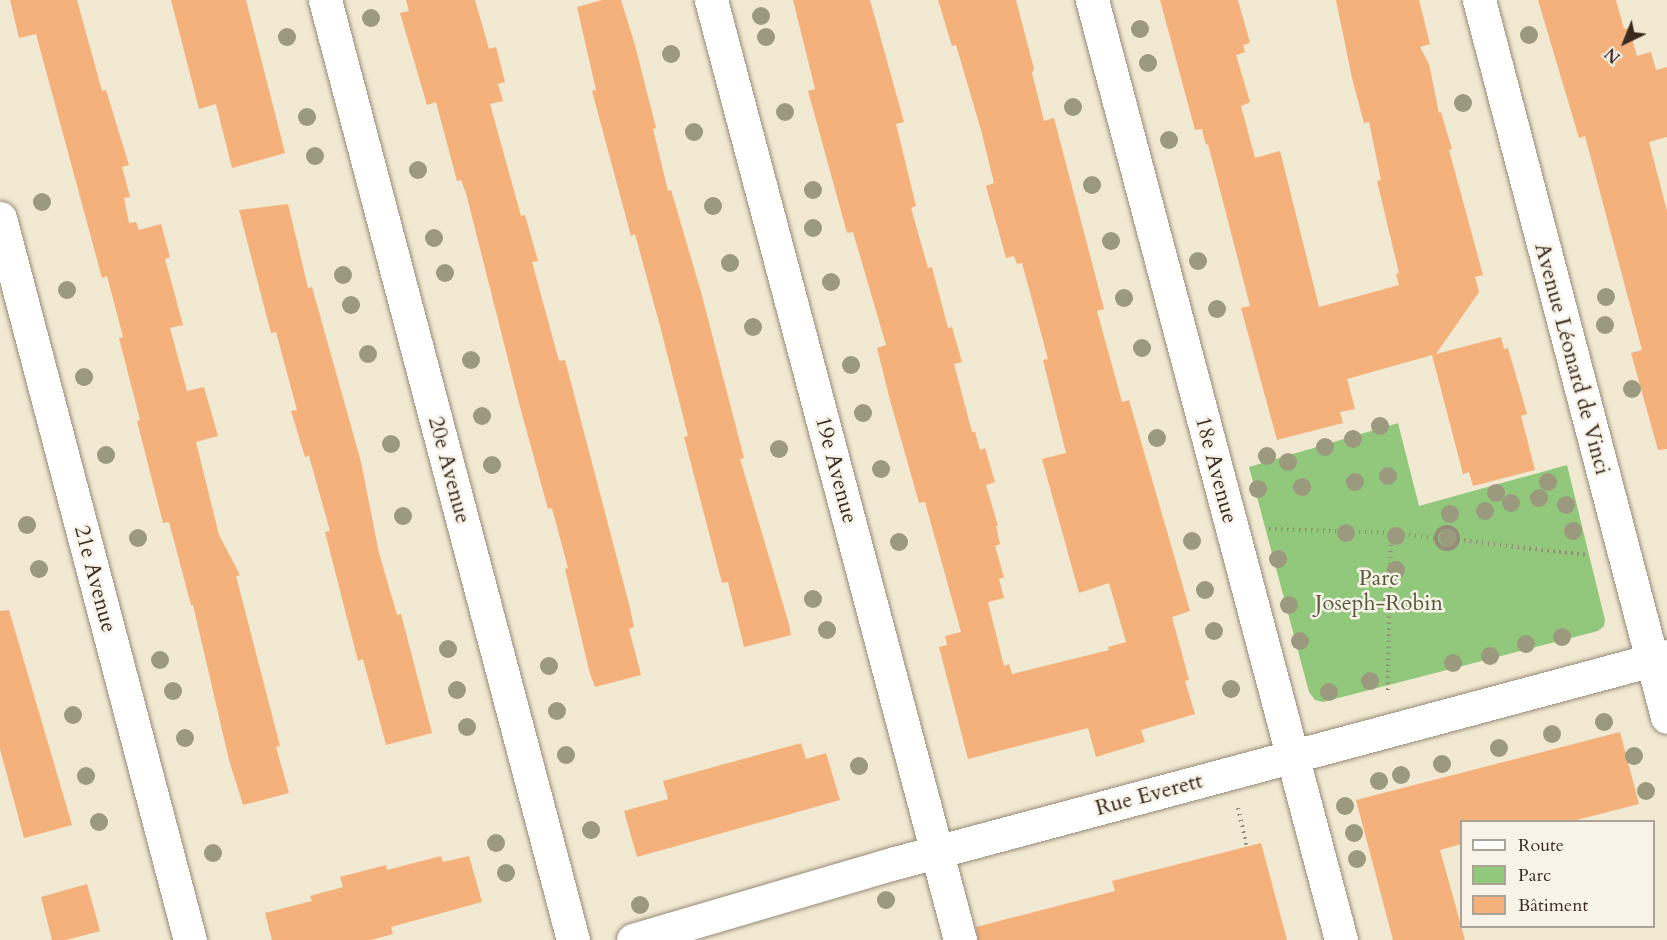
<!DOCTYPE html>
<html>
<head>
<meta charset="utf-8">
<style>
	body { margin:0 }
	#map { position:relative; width:1667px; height:940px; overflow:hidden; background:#f2e9d2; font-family:Cardo,serif }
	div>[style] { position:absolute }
	.green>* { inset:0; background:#91c87b }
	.building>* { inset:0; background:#f4b17b }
	.path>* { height:4px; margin-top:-2px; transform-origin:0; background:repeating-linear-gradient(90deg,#968a78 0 1.5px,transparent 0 6px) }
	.path>.ring { margin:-2px; padding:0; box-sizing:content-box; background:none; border:4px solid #968a78; border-radius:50% }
	.roads { filter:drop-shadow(0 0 2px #968a78) drop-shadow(0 0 2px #968a78) }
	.minor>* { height:33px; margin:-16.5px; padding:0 16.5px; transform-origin:16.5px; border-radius:16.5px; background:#fff }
	.trees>* { width:18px; height:18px; margin:-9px; border-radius:50%; background:#9c9a7e }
	span { translate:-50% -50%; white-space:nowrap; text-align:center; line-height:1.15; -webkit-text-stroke:5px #f7f3e8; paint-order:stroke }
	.street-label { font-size:22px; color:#3b2a1e }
	.park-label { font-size:22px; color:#55593a }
	.legend { position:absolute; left:1460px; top:820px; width:195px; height:108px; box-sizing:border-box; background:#f7f3e8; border:2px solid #aca397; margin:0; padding:8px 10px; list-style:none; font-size:18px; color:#3b2a1e }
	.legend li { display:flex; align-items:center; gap:12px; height:30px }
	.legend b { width:30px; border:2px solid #aca397 }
	.north { position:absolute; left:1595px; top:12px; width:60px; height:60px; -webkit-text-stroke:4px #f7f3e8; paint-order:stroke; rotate:223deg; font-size:16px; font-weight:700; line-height:24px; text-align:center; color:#3b2a1e }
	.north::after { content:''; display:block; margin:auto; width:21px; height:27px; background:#3b2a1e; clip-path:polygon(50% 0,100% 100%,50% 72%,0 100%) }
</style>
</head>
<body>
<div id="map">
	<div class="green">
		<i style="clip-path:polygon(1398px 423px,1419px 506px,1567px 465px,1605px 620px,1604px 626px,1598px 631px,1323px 702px,1315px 700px,1309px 692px,1249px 467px)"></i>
	</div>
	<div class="building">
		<i style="clip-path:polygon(10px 0,77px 0,102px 91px,106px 90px,129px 165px,122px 167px,130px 197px,124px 198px,129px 223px,136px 222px,139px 230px,161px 224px,170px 257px,165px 259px,183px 325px,170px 328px,187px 391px,204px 387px,218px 436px,196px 442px,219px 535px,240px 575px,236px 576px,280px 746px,276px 747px,289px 793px,243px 805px,229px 760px,193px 605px,191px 605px,169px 522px,163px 523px,137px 421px,140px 420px,119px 338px,123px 337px,107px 276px,102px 278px,36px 34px,19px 38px)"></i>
		<i style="clip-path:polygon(171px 0,246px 0,285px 153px,232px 168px,216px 104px,199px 109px)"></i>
		<i style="clip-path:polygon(406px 0,475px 0,489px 49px,496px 47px,505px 82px,498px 84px,503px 101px,490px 104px,521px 216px,525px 215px,538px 261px,532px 262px,559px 361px,565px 360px,630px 608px,634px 627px,629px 629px,641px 675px,595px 687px,590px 674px,565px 569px,568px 568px,552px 508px,548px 509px,519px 403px,466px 193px,461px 180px,457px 181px,436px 102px,427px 105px,400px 13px,409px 11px)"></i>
		<i style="clip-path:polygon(602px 0,621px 0,635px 45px,656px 128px,653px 129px,668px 191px,671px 190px,701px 292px,744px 458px,740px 459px,788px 621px,791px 635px,744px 647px,728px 582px,722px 583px,684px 437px,688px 436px,660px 326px,635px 234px,631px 236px,592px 91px,596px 90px,577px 7px)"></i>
		<i style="clip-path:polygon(793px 0,870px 0,904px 122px,896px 124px,916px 206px,911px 208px,928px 268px,932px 267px,948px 328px,952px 327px,962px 362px,954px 364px,972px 432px,975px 432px,980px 450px,985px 448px,995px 482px,986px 485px,998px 526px,996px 526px,1000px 544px,995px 546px,1004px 577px,999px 579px,1004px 598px,988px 602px,1004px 666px,1009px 664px,1012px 674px,1109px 650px,1108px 647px,1126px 642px,1109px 583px,1079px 593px,1042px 459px,1066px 453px,1043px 360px,1048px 359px,1022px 263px,1017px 264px,1014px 256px,1006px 258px,986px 186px,994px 183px,981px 130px,956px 45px,952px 46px,938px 0,1016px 0,1034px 69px,1032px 73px,1044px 121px,1054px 118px,1104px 309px,1097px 311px,1122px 402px,1129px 400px,1190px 611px,1172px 617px,1189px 680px,1185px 681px,1195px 714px,1141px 730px,1145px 742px,1096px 757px,1088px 728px,968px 759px,939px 647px,947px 645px,945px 636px,961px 632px,925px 502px,919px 503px,890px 400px,877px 348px,886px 345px,853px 232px,847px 233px,808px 91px,815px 89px)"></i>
		<i style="clip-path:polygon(1160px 0,1238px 0,1250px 43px,1243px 45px,1245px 52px,1236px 55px,1250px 102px,1241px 106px,1255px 158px,1280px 151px,1319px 307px,1399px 285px,1396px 274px,1399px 273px,1377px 181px,1381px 180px,1369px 122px,1364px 123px,1352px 78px,1336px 0,1419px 0,1430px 44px,1420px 47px,1429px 64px,1439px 113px,1441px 112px,1452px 149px,1449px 150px,1483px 275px,1475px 277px,1479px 292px,1436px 354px,1347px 379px,1355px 409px,1340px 412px,1343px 423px,1277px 440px,1241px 308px,1250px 306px,1208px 144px,1206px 145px,1202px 129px,1195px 130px)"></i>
		<i style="clip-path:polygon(1538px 0,1616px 0,1624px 29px,1629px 28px,1637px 56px,1651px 52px,1656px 70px,1667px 67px,1667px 137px,1649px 142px,1667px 211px,1667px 449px,1658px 450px,1631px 353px,1642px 350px,1585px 136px,1579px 138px)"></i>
		<i style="clip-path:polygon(288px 204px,308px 288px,312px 287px,361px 462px,379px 553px,397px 615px,401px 614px,432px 733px,386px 745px,363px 659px,358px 661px,325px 532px,330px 531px,309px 456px,305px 457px,291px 411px,297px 410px,276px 332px,271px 333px,239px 210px)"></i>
		<i style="clip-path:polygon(1501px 337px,1504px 349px,1508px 348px,1527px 414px,1521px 416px,1535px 470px,1473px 486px,1469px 472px,1463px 474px,1432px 355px)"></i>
		<i style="clip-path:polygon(9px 610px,72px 825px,24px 838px,0 749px,0 611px)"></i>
		<i style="clip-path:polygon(1620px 732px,1639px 804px,1569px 822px,1461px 822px,1461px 844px,1440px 850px,1465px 940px,1393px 940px,1356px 800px)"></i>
		<i style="clip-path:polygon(801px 743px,806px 759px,826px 753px,840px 800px,637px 857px,624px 811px,668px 799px,663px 781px)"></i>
		<i style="clip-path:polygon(1261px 843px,1287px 940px,978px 940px,976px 927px,1115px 891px,1112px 881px)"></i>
		<i style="clip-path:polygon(441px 856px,443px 862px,469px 856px,482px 902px,391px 927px,393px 934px,371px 940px,272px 940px,265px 913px,312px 901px,310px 896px,343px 887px,340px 877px,386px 865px,387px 870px)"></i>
		<i style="clip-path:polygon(87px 884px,100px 931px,66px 940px,52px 940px,41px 897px)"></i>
	</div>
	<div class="path">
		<i class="ring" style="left:1436px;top:527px;width:18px;height:18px"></i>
		<i style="left:1269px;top:529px;width:122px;rotate:1.9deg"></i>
		<i style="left:1391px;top:533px;width:45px;rotate:6.3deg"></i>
		<i style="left:1458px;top:540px;width:131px;rotate:6.6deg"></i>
		<i style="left:1388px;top:690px;width:157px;rotate:-88.9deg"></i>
		<i style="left:1238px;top:808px;width:40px;rotate:77deg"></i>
	</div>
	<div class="roads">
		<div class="minor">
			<i style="left:325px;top:0;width:972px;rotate:75.22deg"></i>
			<i style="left:711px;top:0;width:972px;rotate:75.16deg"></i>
			<i style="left:1092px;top:0;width:972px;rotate:75.16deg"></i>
			<i style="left:1479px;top:0;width:741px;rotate:75.31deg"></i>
			<i style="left:0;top:218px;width:747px;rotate:75.26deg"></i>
			<i style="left:633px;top:940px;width:273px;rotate:-16.4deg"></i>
			<i style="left:895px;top:863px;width:799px;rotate:-15.01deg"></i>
		</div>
	</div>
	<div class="trees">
		<i style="left:761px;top:16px"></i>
		<i style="left:371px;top:18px"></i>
		<i style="left:1140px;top:29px"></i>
		<i style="left:1529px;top:35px"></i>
		<i style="left:287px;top:37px"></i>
		<i style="left:766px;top:37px"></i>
		<i style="left:671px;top:54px"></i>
		<i style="left:1148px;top:63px"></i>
		<i style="left:1463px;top:103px"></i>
		<i style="left:1073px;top:107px"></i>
		<i style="left:785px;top:112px"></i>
		<i style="left:307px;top:117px"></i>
		<i style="left:694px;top:132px"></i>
		<i style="left:1169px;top:140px"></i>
		<i style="left:315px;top:156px"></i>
		<i style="left:418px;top:170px"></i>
		<i style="left:1092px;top:185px"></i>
		<i style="left:813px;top:190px"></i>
		<i style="left:42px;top:202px"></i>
		<i style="left:713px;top:206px"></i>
		<i style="left:813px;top:228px"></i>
		<i style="left:434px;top:238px"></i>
		<i style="left:1111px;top:241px"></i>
		<i style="left:1198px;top:261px"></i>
		<i style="left:730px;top:263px"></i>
		<i style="left:445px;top:273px"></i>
		<i style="left:343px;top:275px"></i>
		<i style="left:831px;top:282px"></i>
		<i style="left:67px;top:290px"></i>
		<i style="left:1606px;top:297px"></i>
		<i style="left:1124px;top:298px"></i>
		<i style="left:351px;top:305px"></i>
		<i style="left:1217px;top:309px"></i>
		<i style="left:1605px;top:325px"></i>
		<i style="left:753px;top:327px"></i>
		<i style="left:1142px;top:348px"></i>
		<i style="left:368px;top:354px"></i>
		<i style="left:471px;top:360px"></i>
		<i style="left:851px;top:365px"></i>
		<i style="left:84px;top:377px"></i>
		<i style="left:1632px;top:389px"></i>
		<i style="left:863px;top:413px"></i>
		<i style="left:482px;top:416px"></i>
		<i style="left:1380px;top:426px"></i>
		<i style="left:1157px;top:438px"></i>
		<i style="left:1353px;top:439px"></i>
		<i style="left:391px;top:444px"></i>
		<i style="left:1325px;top:447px"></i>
		<i style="left:779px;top:449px"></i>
		<i style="left:106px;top:455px"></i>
		<i style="left:1267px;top:456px"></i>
		<i style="left:1288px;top:462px"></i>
		<i style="left:492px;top:465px"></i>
		<i style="left:881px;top:469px"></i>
		<i style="left:1388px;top:476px"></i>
		<i style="left:1355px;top:482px"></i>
		<i style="left:1548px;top:482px"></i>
		<i style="left:1302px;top:487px"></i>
		<i style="left:1258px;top:489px"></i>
		<i style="left:1496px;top:493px"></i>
		<i style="left:1539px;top:498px"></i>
		<i style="left:1511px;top:503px"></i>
		<i style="left:1566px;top:505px"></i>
		<i style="left:1485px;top:511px"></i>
		<i style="left:1450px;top:514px"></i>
		<i style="left:403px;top:516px"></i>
		<i style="left:27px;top:525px"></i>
		<i style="left:1573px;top:531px"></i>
		<i style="left:1346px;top:533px"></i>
		<i style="left:1396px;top:536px"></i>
		<i style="left:138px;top:538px"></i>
		<i style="left:1448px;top:538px"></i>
		<i style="left:1192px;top:541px"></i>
		<i style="left:899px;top:542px"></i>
		<i style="left:1278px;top:559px"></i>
		<i style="left:39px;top:569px"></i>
		<i style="left:1396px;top:570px"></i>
		<i style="left:1205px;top:590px"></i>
		<i style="left:813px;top:599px"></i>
		<i style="left:1391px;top:603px"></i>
		<i style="left:1289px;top:605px"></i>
		<i style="left:827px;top:630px"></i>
		<i style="left:1214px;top:631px"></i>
		<i style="left:1562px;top:637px"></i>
		<i style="left:1300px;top:641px"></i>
		<i style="left:1526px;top:644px"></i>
		<i style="left:448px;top:649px"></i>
		<i style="left:1490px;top:656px"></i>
		<i style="left:160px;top:660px"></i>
		<i style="left:1453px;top:663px"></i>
		<i style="left:549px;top:666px"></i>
		<i style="left:1370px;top:681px"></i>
		<i style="left:1231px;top:689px"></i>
		<i style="left:457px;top:690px"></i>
		<i style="left:173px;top:691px"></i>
		<i style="left:1329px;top:692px"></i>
		<i style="left:557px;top:711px"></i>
		<i style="left:73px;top:715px"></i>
		<i style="left:1604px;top:722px"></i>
		<i style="left:467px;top:727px"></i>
		<i style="left:1552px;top:734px"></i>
		<i style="left:185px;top:738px"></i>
		<i style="left:1499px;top:748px"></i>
		<i style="left:566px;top:755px"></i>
		<i style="left:1634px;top:756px"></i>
		<i style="left:1442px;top:764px"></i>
		<i style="left:859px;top:766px"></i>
		<i style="left:1401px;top:775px"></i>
		<i style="left:86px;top:776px"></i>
		<i style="left:1379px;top:781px"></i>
		<i style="left:1646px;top:791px"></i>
		<i style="left:1345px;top:806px"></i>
		<i style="left:99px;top:822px"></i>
		<i style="left:591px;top:830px"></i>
		<i style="left:1354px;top:833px"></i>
		<i style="left:496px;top:843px"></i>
		<i style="left:213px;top:853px"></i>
		<i style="left:1357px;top:859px"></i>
		<i style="left:506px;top:873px"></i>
		<i style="left:886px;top:900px"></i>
		<i style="left:640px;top:905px"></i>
	</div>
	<div class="street-label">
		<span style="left:1572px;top:359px;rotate:75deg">Avenue Léonard de Vinci</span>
		<span style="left:449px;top:470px;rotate:75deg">20e Avenue</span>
		<span style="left:836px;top:470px;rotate:75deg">19e Avenue</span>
		<span style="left:1216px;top:470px;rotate:75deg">18e Avenue</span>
		<span style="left:95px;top:579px;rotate:75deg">21e Avenue</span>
		<span style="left:1149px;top:795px;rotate:-15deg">Rue Everett</span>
	</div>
	<div class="park-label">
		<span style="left:1379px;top:591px">Parc<br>Joseph-Robin</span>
	</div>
	<ul class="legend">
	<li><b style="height:8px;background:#fff"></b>Route</li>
	<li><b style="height:16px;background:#91c87b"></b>Parc</li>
	<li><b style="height:16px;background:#f4b17b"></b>Bâtiment</li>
	</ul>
	<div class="north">N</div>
</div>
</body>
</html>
